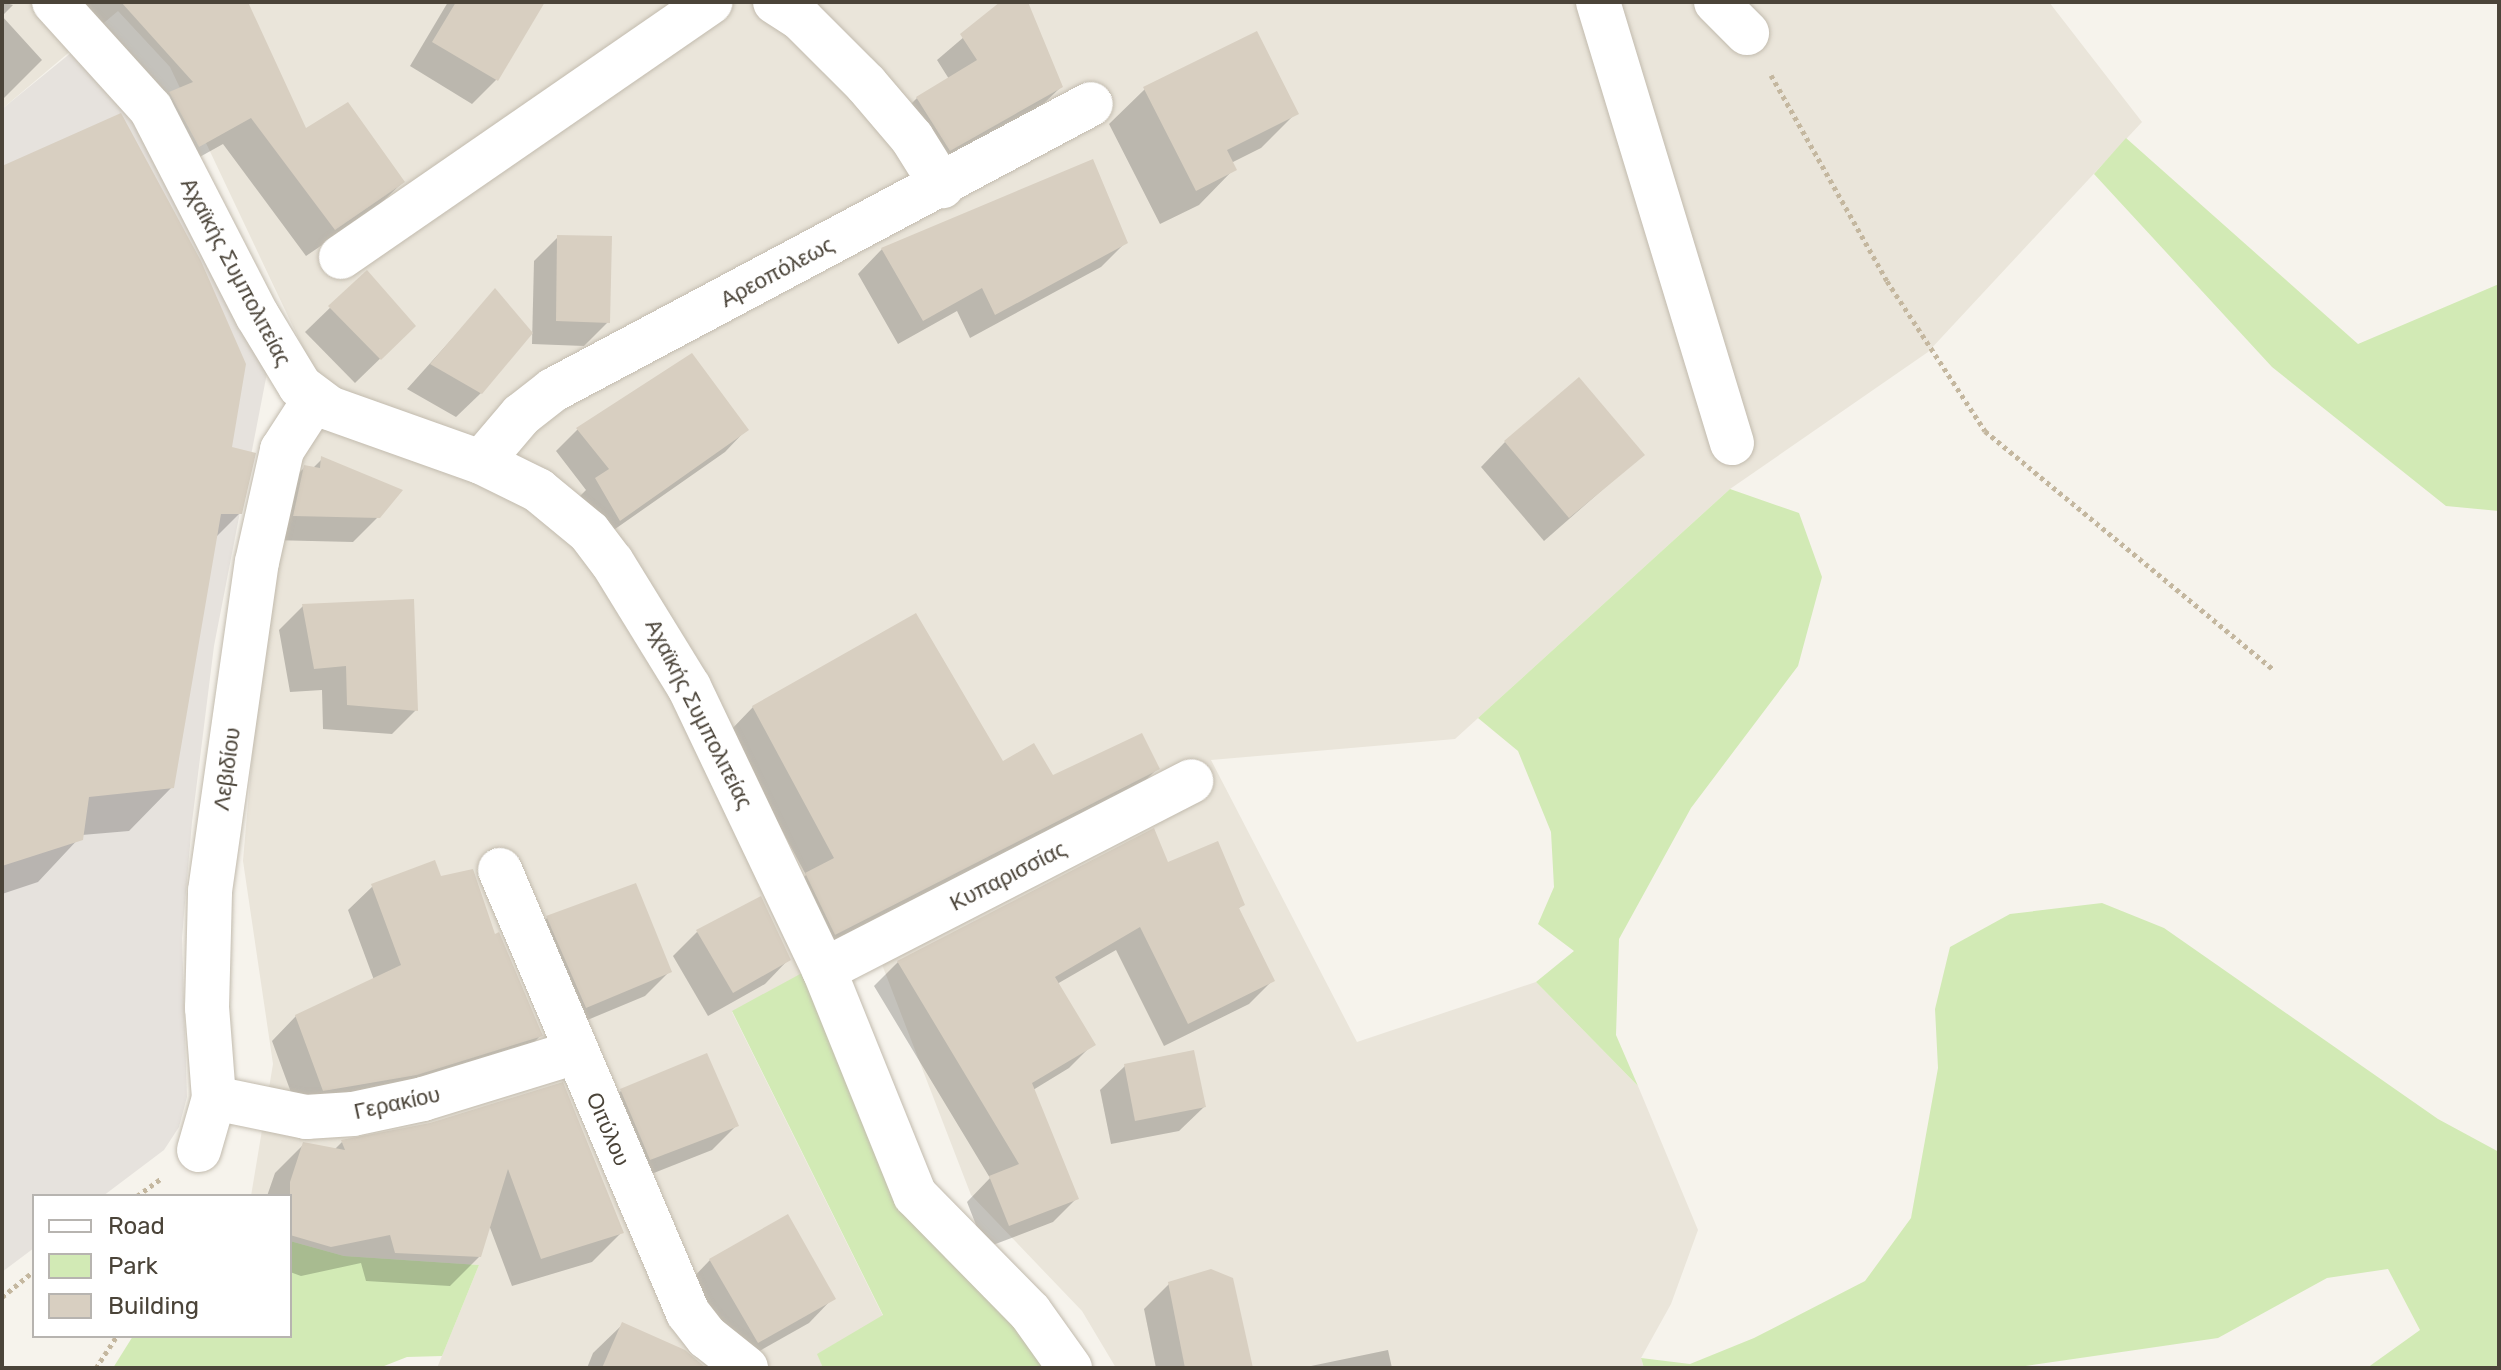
<!DOCTYPE html>
<html>
<head>
<meta charset="utf-8">
<style>
	body { margin:0 }
	#map { position:relative; width:2501px; height:1370px; overflow:hidden; background:#f6f3ec; font-family:Rubik,sans-serif }
	div>[style] { position:absolute }
	.residential>* { inset:0; background:#eae5da }
	.industrial>* { inset:0; background:#e6e2dd }
	.green>* { inset:0; background:#d2eab5 }
	.shadow>* { inset:0; background:#0003 }
	.building>* { inset:0; background:#d8cfc1 }
	.path>* { height:5px; margin-top:-2.5px; transform-origin:0; background:repeating-linear-gradient(90deg,#c4b79f 0 4px,transparent 0 8px) }
	.roads { filter:drop-shadow(0 0 2px #c2bbae) drop-shadow(0 0 2px #c2bbae) }
	.minor>* { height:44px; margin:-22px; padding:0 22px; transform-origin:22px; border-radius:22px; background:#fff }
	span { translate:-50% -50%; white-space:nowrap; text-align:center; line-height:1.15; -webkit-text-stroke:7px #fff; paint-order:stroke }
	.street-label { font-size:22px; color:#4b4439 }
	.frame { position:absolute; inset:0; border:4px solid #4b4439; pointer-events:none }
	.legend { position:absolute; left:32px; top:1194px; width:260px; height:144px; box-sizing:border-box; background:#fff; border:2px solid #b7b4b0; margin:0; padding:10px 14px; list-style:none; font-size:24px; color:#4b4439 }
	.legend li { display:flex; align-items:center; gap:16px; height:40px }
	.legend b { width:40px; border:2px solid #b7b4b0 }
</style>
</head>
<body>
<div id="map">
	<div class="residential">
		<i style="clip-path:polygon(2px 2px,2049px 2px,2142px 122px,1928px 352px,1730px 489px,1455px 739px,1211px 760px,1357px 1042px,1536px 982px,1638px 1086px,1698px 1230px,1671px 1304px,1641px 1358px,1644px 1368px,1116px 1368px,1082px 1311px,971px 1195px,871px 936px,732px 1012px,883px 1316px,818px 1354px,823px 1368px,437px 1368px,479px 1265px,344px 1256px,290px 1241px,290px 1196px,251px 1196px,273px 1064px,243px 861px,261px 653px,314px 371px,170px 67px,118px 11px,2px 109px)"></i>
	</div>
	<div class="industrial">
		<i style="clip-path:polygon(72px 52px,134px 108px,267px 373px,214px 646px,192px 822px,182px 938px,187px 1097px,179px 1127px,164px 1150px,103px 1196px,34px 1196px,34px 1248px,2px 1272px,2px 109px)"></i>
	</div>
	<div class="green">
		<i style="clip-path:polygon(2126px 138px,2358px 344px,2499px 284px,2499px 511px,2446px 506px,2272px 367px,2094px 174px)"></i>
		<i style="clip-path:polygon(1730px 489px,1799px 513px,1822px 577px,1798px 666px,1691px 808px,1619px 939px,1616px 1035px,1638px 1086px,1536px 982px,1574px 951px,1538px 924px,1554px 887px,1551px 832px,1518px 751px,1478px 718px)"></i>
		<i style="clip-path:polygon(2102px 903px,2164px 928px,2438px 1119px,2499px 1152px,2499px 1368px,2367px 1368px,2420px 1330px,2388px 1269px,2327px 1278px,2218px 1338px,2012px 1368px,1644px 1368px,1641px 1358px,1690px 1364px,1754px 1338px,1865px 1281px,1911px 1218px,1938px 1068px,1935px 1009px,1950px 947px,2010px 914px)"></i>
		<i style="clip-path:polygon(813px 967px,863px 1083px,1012px 1322px,1050px 1368px,823px 1368px,817px 1354px,883px 1315px,732px 1011px)"></i>
		<i style="clip-path:polygon(290px 1241px,344px 1256px,479px 1265px,442px 1356px,407px 1357px,379px 1368px,113px 1368px,133px 1336px,290px 1336px)"></i>
	</div>
	<div class="shadow">
		<i style="clip-path:polygon(2px 2px,13px 5px,2px 16px,42px 60px,2px 100px)"></i>
		<i style="clip-path:polygon(71px 2px,243px 2px,305px 131px,403px 182px,375px 209px,306px 256px,223px 144px,171px 173px)"></i>
		<i style="clip-path:polygon(448px 2px,530px 2px,497px 79px,472px 104px,410px 66px)"></i>
		<i style="clip-path:polygon(1005px 2px,1026px 2px,1061px 87px,1036px 111px,925px 174px,893px 122px,917px 98px,949px 79px,937px 60px)"></i>
		<i style="clip-path:polygon(1145px 89px,1296px 113px,1261px 148px,1231px 163px,1234px 169px,1199px 205px,1160px 224px,1109px 124px)"></i>
		<i style="clip-path:polygon(2px 168px,230px 448px,240px 513px,214px 539px,172px 787px,129px 831px,82px 835px,38px 882px,2px 894px)"></i>
		<i style="clip-path:polygon(558px 237px,608px 322px,584px 346px,532px 344px,534px 261px)"></i>
		<i style="clip-path:polygon(1125px 243px,1101px 267px,970px 338px,957px 311px,898px 344px,858px 274px,882px 249px)"></i>
		<i style="clip-path:polygon(367px 272px,389px 350px,355px 383px,305px 332px)"></i>
		<i style="clip-path:polygon(495px 291px,481px 393px,456px 417px,407px 389px)"></i>
		<i style="clip-path:polygon(578px 429px,746px 430px,725px 452px,598px 541px,575px 501px,586px 490px,556px 451px)"></i>
		<i style="clip-path:polygon(1505px 442px,1642px 455px,1544px 541px,1481px 467px)"></i>
		<i style="clip-path:polygon(322px 459px,378px 517px,353px 542px,270px 540px,281px 491px,305px 467px,312px 469px)"></i>
		<i style="clip-path:polygon(303px 606px,416px 710px,392px 734px,323px 729px,322px 690px,290px 692px,279px 630px)"></i>
		<i style="clip-path:polygon(753px 707px,1052px 778px,1157px 769px,1133px 793px,810px 958px,782px 899px,806px 875px,729px 732px)"></i>
		<i style="clip-path:polygon(440px 878px,494px 937px,541px 1035px,517px 1060px,299px 1114px,272px 1041px,296px 1016px,374px 980px,348px 910px,373px 886px)"></i>
		<i style="clip-path:polygon(1242px 905px,1238px 909px,1273px 980px,1249px 1004px,1164px 1046px,1116px 950px,1057px 984px,1093px 1044px,1069px 1068px,1033px 1090px,1077px 1198px,1053px 1222px,985px 1248px,967px 1202px,990px 1178px,874px 986px,898px 962px)"></i>
		<i style="clip-path:polygon(548px 917px,669px 972px,645px 996px,561px 1031px,523px 942px)"></i>
		<i style="clip-path:polygon(697px 932px,789px 959px,765px 984px,708px 1016px,673px 956px)"></i>
		<i style="clip-path:polygon(1125px 1066px,1204px 1107px,1179px 1131px,1111px 1144px,1100px 1090px)"></i>
		<i style="clip-path:polygon(621px 1091px,736px 1126px,712px 1150px,626px 1184px,597px 1115px)"></i>
		<i style="clip-path:polygon(431px 1125px,621px 1233px,592px 1262px,512px 1286px,489px 1225px,480px 1256px,450px 1286px,366px 1281px,361px 1263px,301px 1276px,290px 1272px,290px 1196px,267px 1196px,275px 1173px,304px 1144px,334px 1150px,342px 1142px)"></i>
		<i style="clip-path:polygon(710px 1260px,833px 1298px,809px 1323px,733px 1366px,686px 1285px)"></i>
		<i style="clip-path:polygon(1169px 1284px,1247px 1368px,1156px 1368px,1144px 1309px)"></i>
		<i style="clip-path:polygon(622px 1325px,706px 1368px,587px 1368px,593px 1353px)"></i>
		<i style="clip-path:polygon(1388px 1350px,1392px 1368px,1309px 1368px,1311px 1366px)"></i>
	</div>
	<div class="building">
		<i style="clip-path:polygon(121px 2px,248px 2px,306px 128px,348px 102px,405px 182px,335px 230px,251px 118px,199px 147px,169px 92px,193px 82px)"></i>
		<i style="clip-path:polygon(456px 2px,545px 2px,498px 81px,432px 42px)"></i>
		<i style="clip-path:polygon(1000px 2px,1028px 2px,1063px 87px,950px 151px,916px 97px,977px 60px,960px 34px)"></i>
		<i style="clip-path:polygon(1257px 31px,1299px 114px,1227px 150px,1237px 170px,1196px 191px,1143px 87px)"></i>
		<i style="clip-path:polygon(121px 113px,201px 261px,246px 364px,232px 447px,256px 453px,242px 514px,221px 514px,174px 788px,89px 797px,83px 840px,2px 866px,2px 166px)"></i>
		<i style="clip-path:polygon(1093px 159px,1128px 243px,995px 315px,982px 288px,923px 321px,881px 248px)"></i>
		<i style="clip-path:polygon(557px 235px,612px 236px,610px 323px,556px 321px)"></i>
		<i style="clip-path:polygon(367px 270px,416px 326px,381px 360px,328px 306px)"></i>
		<i style="clip-path:polygon(495px 288px,533px 333px,482px 394px,430px 364px)"></i>
		<i style="clip-path:polygon(692px 353px,749px 430px,620px 521px,595px 478px,609px 469px,576px 428px)"></i>
		<i style="clip-path:polygon(1579px 377px,1645px 455px,1569px 518px,1504px 441px)"></i>
		<i style="clip-path:polygon(321px 456px,403px 490px,380px 518px,293px 516px,304px 465px,320px 468px)"></i>
		<i style="clip-path:polygon(414px 599px,418px 711px,347px 705px,346px 666px,314px 669px,302px 604px)"></i>
		<i style="clip-path:polygon(916px 613px,1003px 761px,1034px 743px,1053px 775px,1142px 733px,1160px 769px,835px 935px,805px 873px,834px 858px,752px 706px)"></i>
		<i style="clip-path:polygon(1154px 828px,1168px 862px,1218px 841px,1245px 905px,1239px 908px,1275px 981px,1188px 1024px,1140px 927px,1055px 977px,1096px 1045px,1032px 1083px,1079px 1199px,1009px 1226px,989px 1176px,1019px 1164px,897px 961px)"></i>
		<i style="clip-path:polygon(435px 860px,441px 876px,473px 869px,495px 934px,499px 932px,543px 1036px,417px 1075px,323px 1091px,295px 1015px,401px 965px,371px 884px)"></i>
		<i style="clip-path:polygon(636px 883px,672px 972px,586px 1008px,546px 916px)"></i>
		<i style="clip-path:polygon(761px 896px,791px 960px,733px 993px,696px 930px)"></i>
		<i style="clip-path:polygon(1194px 1050px,1206px 1107px,1135px 1121px,1124px 1064px)"></i>
		<i style="clip-path:polygon(707px 1053px,739px 1126px,650px 1160px,620px 1089px)"></i>
		<i style="clip-path:polygon(563px 1082px,624px 1233px,541px 1259px,508px 1169px,481px 1257px,395px 1253px,390px 1235px,331px 1247px,290px 1235px,290px 1182px,303px 1142px,345px 1150px,341px 1140px,430px 1123px)"></i>
		<i style="clip-path:polygon(788px 1214px,836px 1299px,758px 1343px,709px 1259px)"></i>
		<i style="clip-path:polygon(1211px 1269px,1233px 1278px,1253px 1368px,1185px 1368px,1168px 1282px)"></i>
		<i style="clip-path:polygon(622px 1322px,685px 1350px,706px 1368px,602px 1368px)"></i>
	</div>
	<div class="path">
		<i style="left:1771px;top:75px;width:236px;rotate:60.6deg"></i>
		<i style="left:1887px;top:281px;width:179px;rotate:56.8deg"></i>
		<i style="left:1985px;top:431px;width:375px;rotate:39.6deg"></i>
		<i style="left:137px;top:1196px;width:29px;rotate:-36deg"></i>
		<i style="left:2px;top:1297px;width:41px;rotate:-39.1deg"></i>
		<i style="left:96px;top:1368px;width:38px;rotate:-57deg"></i>
	</div>
	<div class="roads">
		<div class="minor">
			<i style="left:54px;top:2px;width:144px;rotate:47.8deg"></i>
			<i style="left:151px;top:109px;width:232px;rotate:62.8deg"></i>
			<i style="left:257px;top:315px;width:83px;rotate:58.8deg"></i>
			<i style="left:300px;top:386px;width:36px;rotate:37deg"></i>
			<i style="left:329px;top:408px;width:161px;rotate:19.6deg"></i>
			<i style="left:481px;top:462px;width:64px;rotate:26.2deg"></i>
			<i style="left:538px;top:490px;width:66px;rotate:39.5deg"></i>
			<i style="left:589px;top:532px;width:38px;rotate:53deg"></i>
			<i style="left:612px;top:562px;width:147px;rotate:58.4deg"></i>
			<i style="left:689px;top:687px;width:314px;rotate:64.5deg"></i>
			<i style="left:824px;top:970px;width:243px;rotate:68deg"></i>
			<i style="left:915px;top:1195px;width:164px;rotate:45.5deg"></i>
			<i style="left:1030px;top:1312px;width:69px;rotate:54.5deg"></i>
			<i style="left:775px;top:2px;width:31px;rotate:33deg"></i>
			<i style="left:801px;top:19px;width:92px;rotate:45deg"></i>
			<i style="left:866px;top:84px;width:71px;rotate:49.6deg"></i>
			<i style="left:912px;top:138px;width:57px;rotate:58deg"></i>
			<i style="left:1598px;top:2px;width:461px;rotate:73.1deg"></i>
			<i style="left:1716px;top:2px;width:44px;rotate:45deg"></i>
			<i style="left:341px;top:257px;width:449px;rotate:-34.6deg"></i>
			<i style="left:481px;top:462px;width:62px;rotate:-49.6deg"></i>
			<i style="left:521px;top:415px;width:41px;rotate:-38deg"></i>
			<i style="left:553px;top:390px;width:609px;rotate:-28deg"></i>
			<i style="left:500px;top:870px;width:481px;rotate:67deg"></i>
			<i style="left:688px;top:1313px;width:31px;rotate:52deg"></i>
			<i style="left:707px;top:1337px;width:50px;rotate:38.5deg"></i>
			<i style="left:824px;top:970px;width:413px;rotate:-27.2deg"></i>
			<i style="left:214px;top:1098px;width:94px;rotate:11.7deg"></i>
			<i style="left:306px;top:1117px;width:47px;rotate:-3.7deg"></i>
			<i style="left:353px;top:1114px;width:72px;rotate:-12.1deg"></i>
			<i style="left:423px;top:1099px;width:160px;rotate:-17.1deg"></i>
			<i style="left:199px;top:1150px;width:54px;rotate:-73.9deg"></i>
			<i style="left:214px;top:1098px;width:90px;rotate:-94.4deg"></i>
			<i style="left:207px;top:1008px;width:117px;rotate:-88.5deg"></i>
			<i style="left:210px;top:891px;width:332px;rotate:-81.9deg"></i>
			<i style="left:257px;top:562px;width:115px;rotate:-77.4deg"></i>
			<i style="left:282px;top:450px;width:61px;rotate:-57.1deg"></i>
		</div>
	</div>
	<div class="street-label">
		<span style="left:236px;top:272px;rotate:62deg">Αχαϊκής Συμπολιτείας</span>
		<span style="left:777px;top:272px;rotate:-28deg">Αρεοπόλεως</span>
		<span style="left:699px;top:714px;rotate:63deg">Αχαϊκής Συμπολιτείας</span>
		<span style="left:227px;top:769px;rotate:-82deg">Λεβιδίου</span>
		<span style="left:1008px;top:876px;rotate:-27deg">Κυπαρισσίας</span>
		<span style="left:397px;top:1103px;rotate:-12deg">Γερακίου</span>
		<span style="left:608px;top:1129px;rotate:67deg">Οιτύλου</span>
	</div>
	<div class="frame"></div>
	<ul class="legend">
	<li><b style="height:10px;background:#fff"></b>Road</li>
	<li><b style="height:22px;background:#d2eab5"></b>Park</li>
	<li><b style="height:22px;background:#d8cfc1"></b>Building</li>
	</ul>
</div>
</body>
</html>
